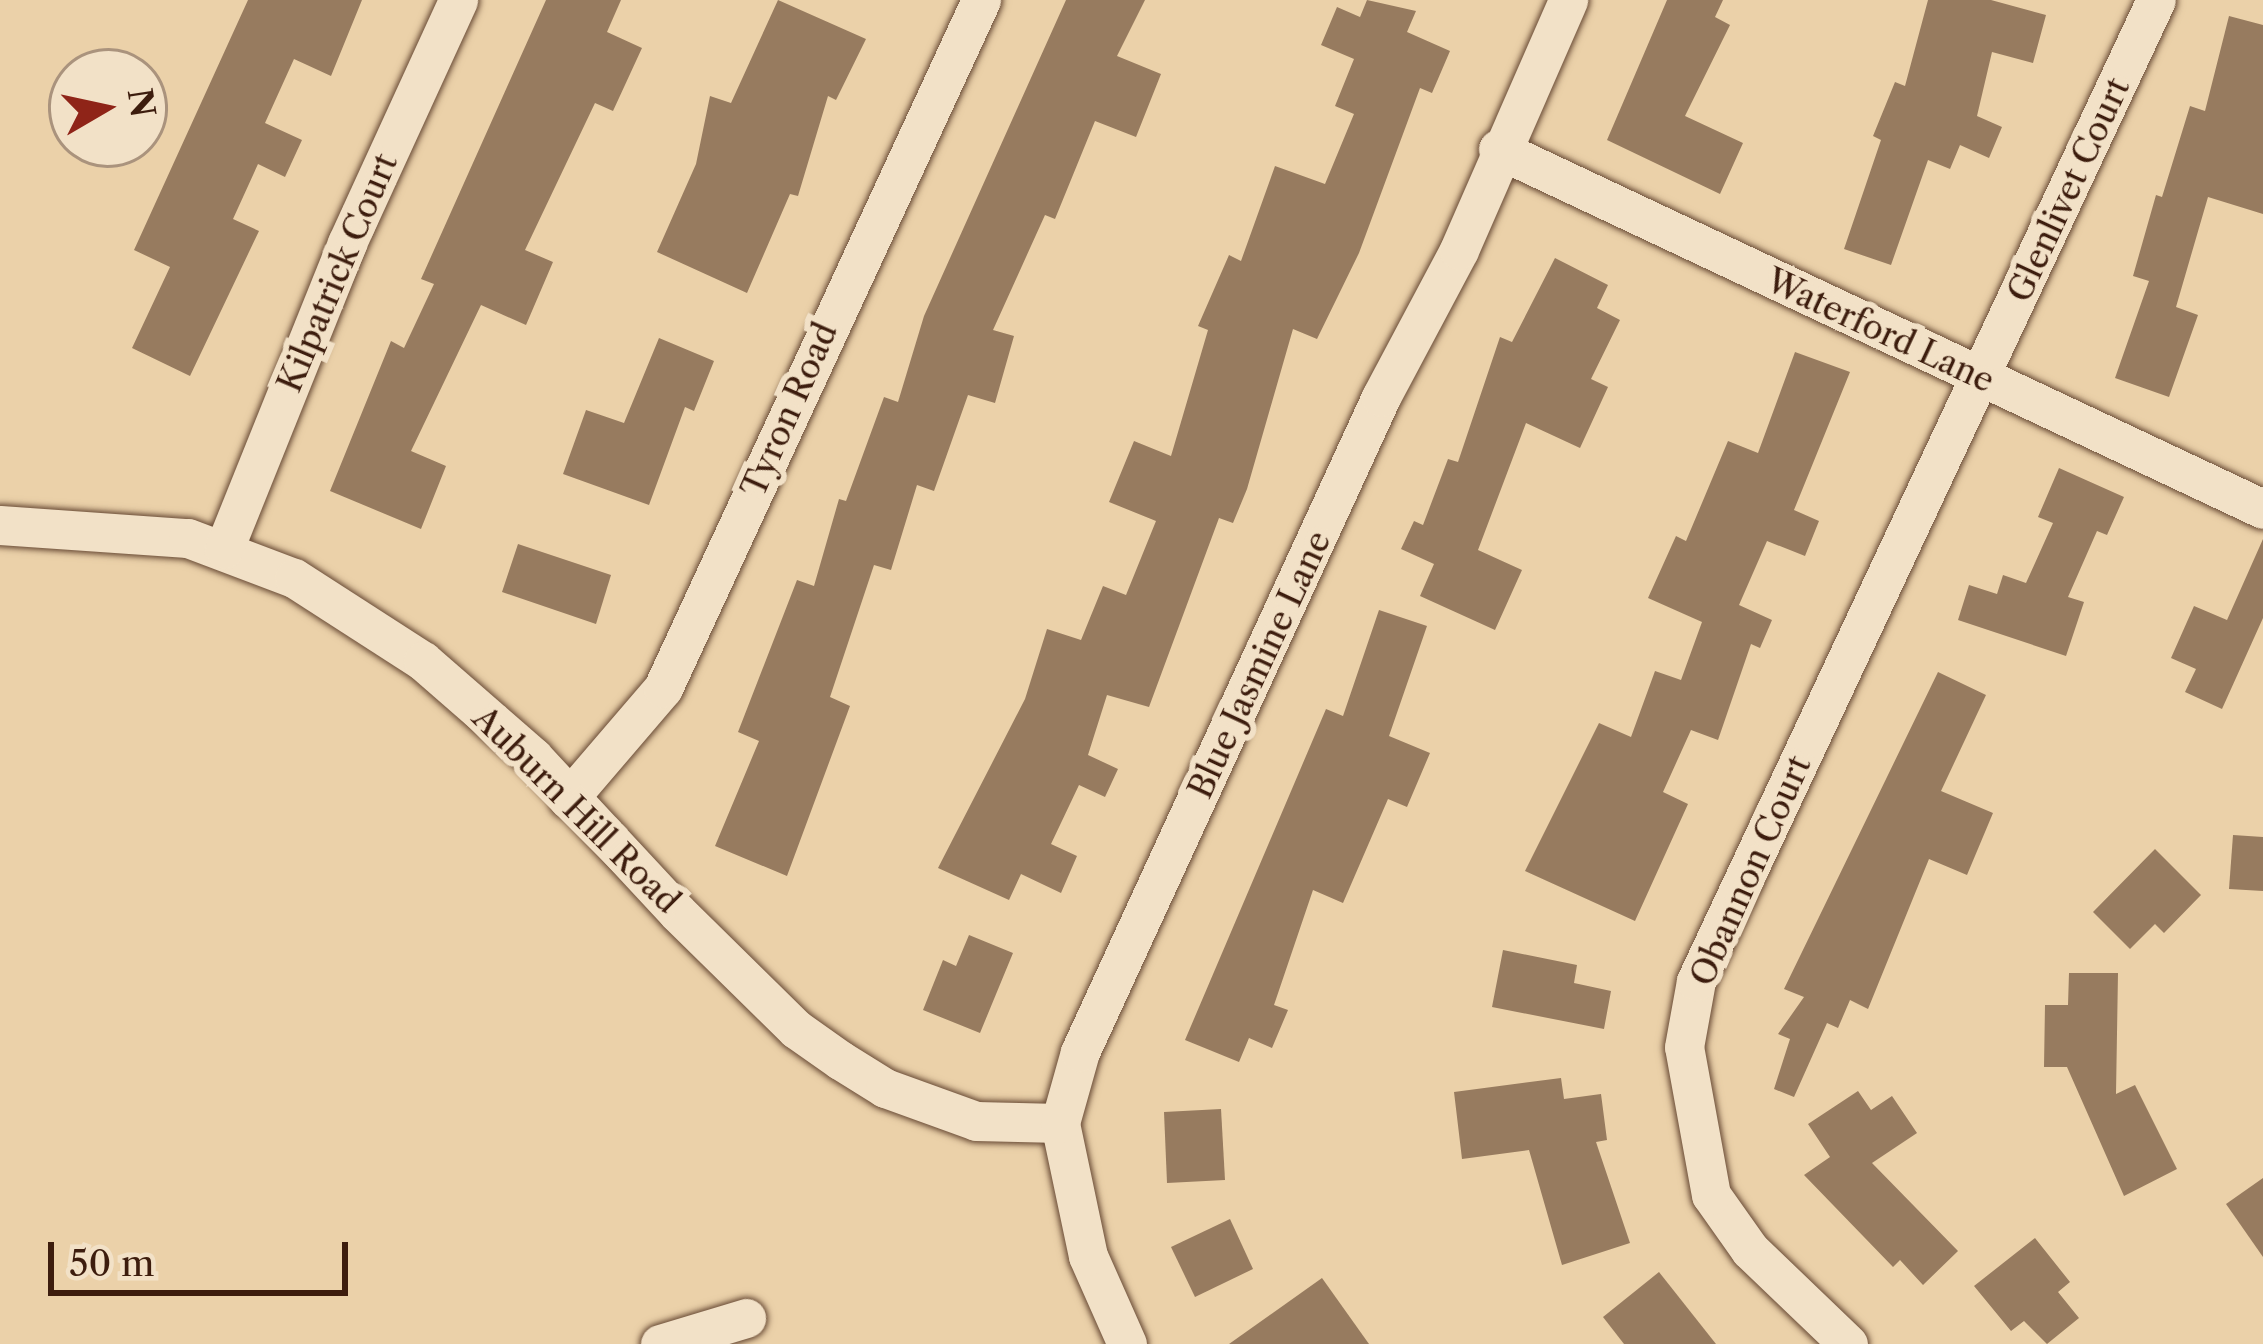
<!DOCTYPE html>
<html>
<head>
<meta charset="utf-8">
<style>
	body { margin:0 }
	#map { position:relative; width:2263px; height:1344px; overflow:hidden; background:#ebd1a9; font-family:"Libre Caslon Text",serif }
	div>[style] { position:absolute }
	.building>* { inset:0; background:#977b5f }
	.roads { filter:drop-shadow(0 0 3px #684a35) drop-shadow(0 0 3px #684a35) }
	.street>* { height:39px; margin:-19.5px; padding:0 19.5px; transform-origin:19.5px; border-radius:19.5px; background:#f2e1c7 }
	span { translate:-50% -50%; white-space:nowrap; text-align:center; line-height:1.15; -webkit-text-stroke:12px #f2e1c7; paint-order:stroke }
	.street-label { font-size:33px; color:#3d1d0e }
	.north { position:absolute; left:48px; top:48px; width:120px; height:120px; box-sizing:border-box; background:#f2e1c7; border:3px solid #aa937d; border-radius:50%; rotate:81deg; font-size:33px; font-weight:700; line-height:48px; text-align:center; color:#3d1d0e }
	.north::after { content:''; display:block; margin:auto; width:42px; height:54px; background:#8f2418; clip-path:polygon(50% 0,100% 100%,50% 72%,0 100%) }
	.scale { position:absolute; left:48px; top:1242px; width:300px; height:54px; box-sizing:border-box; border:6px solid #3d1d0e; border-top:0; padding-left:15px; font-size:36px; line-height:42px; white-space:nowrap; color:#3d1d0e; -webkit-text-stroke:9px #f2e1c7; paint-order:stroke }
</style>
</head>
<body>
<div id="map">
	<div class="building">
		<i style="clip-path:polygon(248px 0,362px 0,331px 76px,294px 59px,265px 123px,302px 140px,285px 177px,258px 164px,233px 219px,259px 231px,190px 376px,132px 348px,170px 267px,134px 250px)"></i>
		<i style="clip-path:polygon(546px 0,621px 0,607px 32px,642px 48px,613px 111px,595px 103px,525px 250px,553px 262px,526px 325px,481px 305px,411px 451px,446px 466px,421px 529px,330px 491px,391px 341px,404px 348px,434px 284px,421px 279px)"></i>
		<i style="clip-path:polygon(778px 0,866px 39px,836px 100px,828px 96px,798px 196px,790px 194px,747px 293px,657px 252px,696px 164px,710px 96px,731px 103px)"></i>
		<i style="clip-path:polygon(1066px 0,1145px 0,1117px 56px,1161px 74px,1136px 137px,1095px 121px,1055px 219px,1045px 215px,993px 330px,1014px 336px,995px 403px,968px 395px,934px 491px,917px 485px,891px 570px,874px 565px,830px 697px,850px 706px,787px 876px,715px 846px,759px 741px,738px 732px,797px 580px,814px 586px,839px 499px,846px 501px,884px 397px,898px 402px,924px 316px)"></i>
		<i style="clip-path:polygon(1367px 0,1416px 11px,1407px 32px,1450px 51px,1432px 93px,1420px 88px,1359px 253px,1317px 339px,1293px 329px,1247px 489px,1233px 523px,1219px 518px,1149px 707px,1107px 695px,1088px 755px,1118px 769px,1105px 797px,1079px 785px,1051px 844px,1077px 856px,1061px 893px,1021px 874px,1009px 900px,938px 868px,1025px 699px,1047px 629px,1081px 640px,1103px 586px,1126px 595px,1156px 521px,1109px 502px,1134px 441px,1171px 456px,1208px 330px,1198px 326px,1229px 255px,1241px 261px,1275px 166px,1325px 184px,1354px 114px,1335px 106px,1354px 59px,1321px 45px,1337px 7px,1360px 17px)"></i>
		<i style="clip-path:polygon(1667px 0,1723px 0,1715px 17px,1730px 25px,1685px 116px,1743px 143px,1720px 194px,1607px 140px)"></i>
		<i style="clip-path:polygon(1928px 0,1991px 0,2046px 15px,2033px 63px,1992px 52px,1977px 116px,2002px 127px,1989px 158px,1960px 145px,1950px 169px,1928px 160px,1891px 265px,1844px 249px,1881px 140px,1873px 136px,1895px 82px,1905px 86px)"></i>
		<i style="clip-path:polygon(2229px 16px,2263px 25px,2263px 214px,2208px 197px,2176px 307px,2198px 315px,2169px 397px,2115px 378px,2149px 281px,2133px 276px,2156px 195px,2162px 197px,2190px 106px,2205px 111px)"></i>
		<i style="clip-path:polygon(1555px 258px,1608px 285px,1597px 308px,1620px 320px,1591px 379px,1608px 387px,1580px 448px,1526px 423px,1478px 550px,1522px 570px,1495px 630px,1420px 596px,1434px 564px,1401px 549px,1414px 521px,1423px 525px,1448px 459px,1458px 462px,1500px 337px,1512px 342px)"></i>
		<i style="clip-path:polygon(659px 338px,714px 361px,694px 411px,685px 407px,649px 505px,563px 474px,586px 410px,624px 423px)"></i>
		<i style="clip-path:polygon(1795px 352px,1850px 372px,1794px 510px,1819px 521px,1805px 556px,1767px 541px,1739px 605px,1772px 620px,1760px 648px,1751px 644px,1718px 740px,1691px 730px,1663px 792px,1688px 804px,1635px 921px,1525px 871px,1599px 723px,1631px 737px,1655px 671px,1681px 680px,1702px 622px,1648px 598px,1676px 536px,1686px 541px,1728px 441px,1758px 453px)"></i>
		<i style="clip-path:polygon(2059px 468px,2124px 497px,2107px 535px,2097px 531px,2068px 597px,2084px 602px,2066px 656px,1958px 620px,1969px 585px,1997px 594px,2003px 575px,2026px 583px,2053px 523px,2038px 517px)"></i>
		<i style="clip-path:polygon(2263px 539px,2263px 618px,2222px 709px,2185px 692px,2196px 669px,2171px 658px,2194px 606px,2227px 620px)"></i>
		<i style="clip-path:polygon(518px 544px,611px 575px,596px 624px,502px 592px)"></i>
		<i style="clip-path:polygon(1379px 610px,1427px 626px,1389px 736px,1430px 753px,1407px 807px,1388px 799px,1343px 903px,1313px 890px,1274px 1005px,1288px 1010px,1272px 1048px,1249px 1038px,1239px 1062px,1185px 1040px,1326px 709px,1343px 716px)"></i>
		<i style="clip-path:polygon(1938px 672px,1986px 695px,1941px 791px,1993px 813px,1967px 875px,1929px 859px,1868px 1009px,1850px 1000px,1838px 1028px,1827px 1023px,1794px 1097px,1774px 1089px,1790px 1039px,1778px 1034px,1804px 997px,1784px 989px)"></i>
		<i style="clip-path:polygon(2233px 835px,2263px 837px,2263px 891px,2229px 889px)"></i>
		<i style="clip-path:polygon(2155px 849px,2201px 895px,2164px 933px,2155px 924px,2130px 949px,2093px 912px)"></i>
		<i style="clip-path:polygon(969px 935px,1013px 953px,980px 1033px,923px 1010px,943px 960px,956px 966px)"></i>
		<i style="clip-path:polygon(1503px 950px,1577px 965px,1574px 983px,1611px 991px,1604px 1029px,1492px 1007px)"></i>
		<i style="clip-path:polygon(2069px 973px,2118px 973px,2116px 1094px,2135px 1085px,2177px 1169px,2124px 1196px,2067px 1067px,2044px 1067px,2045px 1005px,2068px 1005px)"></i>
		<i style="clip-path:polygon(1561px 1078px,1564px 1099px,1601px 1094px,1607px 1140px,1596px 1142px,1630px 1243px,1562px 1265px,1529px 1150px,1462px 1159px,1454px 1092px)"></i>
		<i style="clip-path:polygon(1858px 1091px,1871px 1110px,1892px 1096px,1917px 1133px,1872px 1163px,1958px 1251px,1923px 1285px,1900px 1260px,1893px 1267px,1804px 1175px,1830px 1157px,1808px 1124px)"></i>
		<i style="clip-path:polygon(1221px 1109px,1225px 1180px,1167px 1183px,1164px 1112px)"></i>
		<i style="clip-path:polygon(2263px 1178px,2263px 1257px,2226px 1204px)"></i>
		<i style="clip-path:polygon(1230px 1219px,1253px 1269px,1195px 1297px,1171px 1247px)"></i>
		<i style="clip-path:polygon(2035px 1238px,2070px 1282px,2058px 1292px,2079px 1318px,2047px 1344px,2024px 1321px,2011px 1331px,1974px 1286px)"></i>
		<i style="clip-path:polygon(1659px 1272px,1716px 1344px,1624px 1344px,1603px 1317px)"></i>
		<i style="clip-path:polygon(1322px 1278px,1369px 1344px,1229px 1344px)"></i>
	</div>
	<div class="roads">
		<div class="street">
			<i style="left:1498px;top:149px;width:845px;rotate:25.2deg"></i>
			<i style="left:0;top:525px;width:188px;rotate:4deg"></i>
			<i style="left:188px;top:538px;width:113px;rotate:20.7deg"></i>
			<i style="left:294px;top:578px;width:153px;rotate:32.8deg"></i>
			<i style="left:423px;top:661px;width:146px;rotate:41.1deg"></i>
			<i style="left:533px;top:757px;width:212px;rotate:47.1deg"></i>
			<i style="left:677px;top:912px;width:167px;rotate:44.5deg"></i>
			<i style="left:796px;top:1029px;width:54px;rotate:35.2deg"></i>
			<i style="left:840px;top:1060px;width:53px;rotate:31.9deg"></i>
			<i style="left:885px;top:1088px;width:97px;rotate:19.9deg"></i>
			<i style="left:976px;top:1121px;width:84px;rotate:1.4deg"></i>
			<i style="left:224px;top:549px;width:330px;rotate:-68.1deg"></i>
			<i style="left:347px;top:243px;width:267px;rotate:-65.4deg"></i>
			<i style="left:568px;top:799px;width:146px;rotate:-49.4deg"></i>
			<i style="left:663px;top:688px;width:758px;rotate:-65.19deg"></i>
			<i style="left:660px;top:1344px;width:90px;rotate:-16.8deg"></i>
			<i style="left:1127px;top:1344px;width:96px;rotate:-113.9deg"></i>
			<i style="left:1088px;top:1256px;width:136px;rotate:-101.9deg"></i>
			<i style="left:1060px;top:1123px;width:74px;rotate:-74.3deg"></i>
			<i style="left:1080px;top:1052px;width:721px;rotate:-65.32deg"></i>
			<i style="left:1381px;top:397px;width:166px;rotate:-62deg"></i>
			<i style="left:1459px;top:250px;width:273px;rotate:-66.4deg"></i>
			<i style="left:1848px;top:1344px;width:136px;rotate:-136.2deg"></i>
			<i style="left:1750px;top:1250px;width:67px;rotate:-125.3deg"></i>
			<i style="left:1711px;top:1195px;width:150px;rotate:-100.3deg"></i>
			<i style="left:1684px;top:1047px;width:67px;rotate:-79.7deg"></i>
			<i style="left:1696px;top:981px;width:1083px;rotate:-64.88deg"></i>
		</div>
	</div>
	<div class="street-label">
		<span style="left:2069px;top:190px;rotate:-65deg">Glenlivet Court</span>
		<span style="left:338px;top:273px;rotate:-67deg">Kilpatrick Court</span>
		<span style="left:1880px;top:331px;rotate:25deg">Waterford Lane</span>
		<span style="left:790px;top:410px;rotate:-66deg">Tyron Road</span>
		<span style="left:1260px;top:665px;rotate:-65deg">Blue Jasmine Lane</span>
		<span style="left:576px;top:810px;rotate:45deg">Auburn Hill Road</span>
		<span style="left:1751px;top:871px;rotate:-66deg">Obannon Court</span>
	</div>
	<div class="north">N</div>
	<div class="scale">50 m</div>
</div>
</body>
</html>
